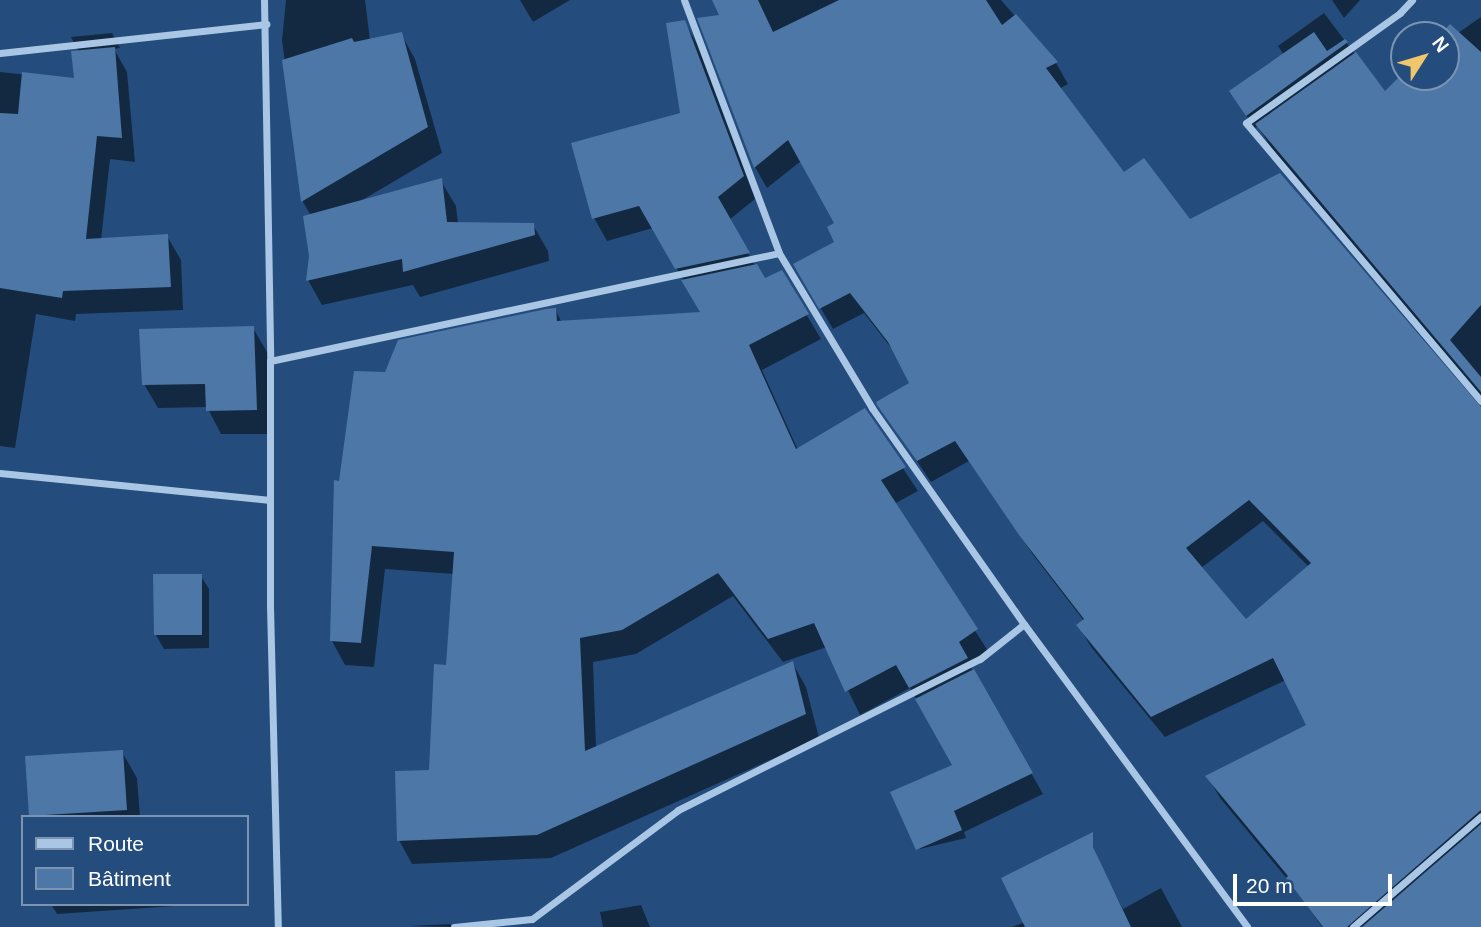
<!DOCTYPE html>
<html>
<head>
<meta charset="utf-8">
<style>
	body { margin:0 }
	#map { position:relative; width:1481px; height:927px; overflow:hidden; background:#244d7d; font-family:Arial,sans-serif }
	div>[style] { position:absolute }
	.shadow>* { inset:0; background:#0007 }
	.building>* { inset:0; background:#4c77a6 }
	.minor>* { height:7px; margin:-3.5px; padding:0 3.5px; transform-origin:3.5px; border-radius:3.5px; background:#a9c6e5 }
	span { translate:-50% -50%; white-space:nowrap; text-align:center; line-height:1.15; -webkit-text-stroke:5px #244d7d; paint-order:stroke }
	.legend { position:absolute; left:21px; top:815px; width:228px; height:91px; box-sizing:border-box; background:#244d7d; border:2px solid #7c94b1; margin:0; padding:9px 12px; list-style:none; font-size:21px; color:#fff }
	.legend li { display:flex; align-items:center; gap:14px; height:35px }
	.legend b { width:35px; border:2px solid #7c94b1 }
	.north { position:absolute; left:1390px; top:21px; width:70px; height:70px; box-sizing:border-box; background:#244d7d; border:2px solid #7c94b1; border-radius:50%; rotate:53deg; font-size:19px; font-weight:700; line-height:28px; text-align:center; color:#fff }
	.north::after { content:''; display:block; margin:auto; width:24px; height:32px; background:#f0c66c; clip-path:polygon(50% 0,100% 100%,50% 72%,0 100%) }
	.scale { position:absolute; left:1233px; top:874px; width:159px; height:32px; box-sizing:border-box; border:4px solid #fff; border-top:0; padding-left:9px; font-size:21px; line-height:24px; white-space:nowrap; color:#fff; -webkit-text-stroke:5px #244d7d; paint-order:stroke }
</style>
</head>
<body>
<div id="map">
	<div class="shadow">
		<i style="clip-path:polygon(286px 0,365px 0,370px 40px,401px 34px,415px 59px,442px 153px,359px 202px,441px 181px,456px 206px,458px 224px,533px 225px,548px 251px,549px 261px,420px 297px,413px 285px,322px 305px,308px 280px,311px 216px,303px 202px,282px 40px)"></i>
		<i style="clip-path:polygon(520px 0,570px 0,533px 22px)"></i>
		<i style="clip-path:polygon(evenodd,714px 0,1001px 0,1056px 63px,1068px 84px,1059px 89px,1124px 175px,1189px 221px,1481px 409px,1481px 927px,1322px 927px,1293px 886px,1220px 798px,1208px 777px,1308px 726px,1286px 680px,1165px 737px,1091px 647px,1079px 626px,1084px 621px,1034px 556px,969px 461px,931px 482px,878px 403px,911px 383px,899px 358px,864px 313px,833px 329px,795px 265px,837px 243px,836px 224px,801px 161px,767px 188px,755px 167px,700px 20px,721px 16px,714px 0,1263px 521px,1309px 567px,1246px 622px,1201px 568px,1263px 521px)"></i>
		<i style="clip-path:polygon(1332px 0,1360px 0,1344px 18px)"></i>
		<i style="clip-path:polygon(1324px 13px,1385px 94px,1404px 74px,1404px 77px,1446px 77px,1446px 35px,1442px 35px,1458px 33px,1481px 17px,1481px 396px,1270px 146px,1258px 126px,1255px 128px,1239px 105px,1284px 55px,1278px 46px)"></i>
		<i style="clip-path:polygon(684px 22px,697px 44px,755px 199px,729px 220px,764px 281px,781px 272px,821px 339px,762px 370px,798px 450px,865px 411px,918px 491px,894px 504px,990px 654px,971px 667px,1043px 794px,964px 832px,966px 838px,920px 849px,908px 829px,955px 766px,910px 688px,860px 715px,827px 647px,783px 662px,733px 596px,636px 654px,593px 662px,596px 748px,793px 664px,806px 687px,819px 738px,551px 858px,412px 864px,399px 840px,430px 771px,448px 666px,454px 574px,385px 569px,374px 667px,345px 665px,332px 641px,340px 483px,387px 374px,555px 309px,562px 323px,703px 314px,653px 228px,607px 241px,594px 218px,682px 115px)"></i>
		<i style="clip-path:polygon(112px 33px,120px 48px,114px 49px,127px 72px,135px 162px,110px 159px,101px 240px,167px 236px,181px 260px,183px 310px,76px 314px,75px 321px,36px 314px,15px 448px,0 446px,0 72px,76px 80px,79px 52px,71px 37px)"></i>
		<i style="clip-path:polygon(253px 328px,267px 352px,270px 434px,221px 434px,207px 407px,158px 408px,144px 384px)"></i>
		<i style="clip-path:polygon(155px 576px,201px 576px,209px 589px,209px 648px,164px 649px,156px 635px)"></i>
		<i style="clip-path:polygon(122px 752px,137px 778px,140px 817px,32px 817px)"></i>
		<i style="clip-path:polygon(1086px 837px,1123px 909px,1161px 888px,1182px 927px,1012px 927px,1025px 922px)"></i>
		<i style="clip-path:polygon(51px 904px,205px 904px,57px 914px)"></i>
		<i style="clip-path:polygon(641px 905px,650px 927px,603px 927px,600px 912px)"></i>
		<i style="clip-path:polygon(450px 924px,452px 927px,409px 926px)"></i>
	</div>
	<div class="building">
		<i style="clip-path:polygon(evenodd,712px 0,758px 0,773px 32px,839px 0,986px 0,1002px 25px,1016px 14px,1058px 62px,1046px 68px,1124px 172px,1144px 158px,1190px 219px,1280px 173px,1481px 407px,1481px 810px,1347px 927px,1323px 927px,1286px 878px,1288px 876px,1205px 776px,1306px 725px,1273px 658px,1151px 717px,1076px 625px,1084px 619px,1019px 535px,955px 441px,917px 461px,877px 405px,876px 402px,909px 383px,888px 342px,850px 293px,819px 309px,793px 264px,834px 242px,827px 227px,834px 223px,788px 140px,754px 168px,697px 18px,719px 15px,712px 0,1249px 500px,1311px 563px,1246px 619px,1186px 548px,1249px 500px)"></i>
		<i style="clip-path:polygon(685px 20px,744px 176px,718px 197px,750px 253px,675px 269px,639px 206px,592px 219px,571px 143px,680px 113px,666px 23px)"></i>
		<i style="clip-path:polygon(1450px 24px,1481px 52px,1481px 305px,1450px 340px,1481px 377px,1481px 392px,1255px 124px,1356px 52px,1385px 91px,1404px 72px,1404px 77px,1446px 77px,1446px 35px,1440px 35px)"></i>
		<i style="clip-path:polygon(402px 32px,428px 127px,301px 202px,282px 60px,352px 38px,354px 42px)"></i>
		<i style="clip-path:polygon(1314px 32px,1327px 51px,1345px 39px,1348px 42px,1246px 116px,1229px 91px)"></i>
		<i style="clip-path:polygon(115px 47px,122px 138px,97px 136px,86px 239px,168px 234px,171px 287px,63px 291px,62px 298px,0 288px,0 113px,18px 114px,22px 72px,74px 78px,71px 51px)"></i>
		<i style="clip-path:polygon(442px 178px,447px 222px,534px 223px,535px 235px,403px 272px,402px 259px,306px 281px,309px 256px,303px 216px)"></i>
		<i style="clip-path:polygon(757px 264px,765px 278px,782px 270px,809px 314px,749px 345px,796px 449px,865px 408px,906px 467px,881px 480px,978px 629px,959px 642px,968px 658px,909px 688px,896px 665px,845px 692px,814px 623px,768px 639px,718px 573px,622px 630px,580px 638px,585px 751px,793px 661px,806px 714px,537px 835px,397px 841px,395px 771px,429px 770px,434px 664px,446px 665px,454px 552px,372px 546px,361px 643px,330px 641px,334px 480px,339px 481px,354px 371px,385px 372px,398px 340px,546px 309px,556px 308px,557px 321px,700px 312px,681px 280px)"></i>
		<i style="clip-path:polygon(254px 326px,257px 410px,206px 411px,205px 384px,142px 385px,139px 329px)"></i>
		<i style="clip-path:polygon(153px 574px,202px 574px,202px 635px,154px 635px)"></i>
		<i style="clip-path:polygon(974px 669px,1033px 773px,954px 811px,962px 830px,916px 850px,890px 792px,952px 765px,915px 699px)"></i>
		<i style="clip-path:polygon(123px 750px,127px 810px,29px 816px,25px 756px)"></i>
		<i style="clip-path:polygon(1481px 824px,1481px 927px,1362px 927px)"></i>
		<i style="clip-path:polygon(1093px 832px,1093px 847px,1131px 927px,1025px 927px,1001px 878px)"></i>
	</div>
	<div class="minor">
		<i style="left:264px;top:0;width:361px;rotate:89deg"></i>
		<i style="left:270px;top:361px;width:245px;rotate:90deg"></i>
		<i style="left:270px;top:606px;width:321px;rotate:88.6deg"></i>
		<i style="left:684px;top:0;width:270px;rotate:69.4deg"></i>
		<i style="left:779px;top:253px;width:181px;rotate:59deg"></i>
		<i style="left:872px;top:408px;width:264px;rotate:54.9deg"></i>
		<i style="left:1024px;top:624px;width:376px;rotate:53.6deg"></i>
		<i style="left:1412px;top:0;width:18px;rotate:133deg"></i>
		<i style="left:1400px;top:13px;width:189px;rotate:144.5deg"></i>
		<i style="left:1246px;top:123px;width:364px;rotate:49.8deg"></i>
		<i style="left:0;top:53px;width:268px;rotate:-6.2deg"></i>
		<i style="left:270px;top:361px;width:520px;rotate:-11.98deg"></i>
		<i style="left:0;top:473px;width:271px;rotate:5.7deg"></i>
		<i style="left:454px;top:927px;width:78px;rotate:-5.9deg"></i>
		<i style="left:532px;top:919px;width:182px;rotate:-36.7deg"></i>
		<i style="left:678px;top:810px;width:338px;rotate:-26.6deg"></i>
		<i style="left:980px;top:659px;width:56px;rotate:-38.5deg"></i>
		<i style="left:1353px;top:927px;width:169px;rotate:-40.9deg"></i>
	</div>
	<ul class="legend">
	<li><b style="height:9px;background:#a9c6e5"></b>Route</li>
	<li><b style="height:19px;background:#4c77a6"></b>Bâtiment</li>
	</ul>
	<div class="north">N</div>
	<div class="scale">20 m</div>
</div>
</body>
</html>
